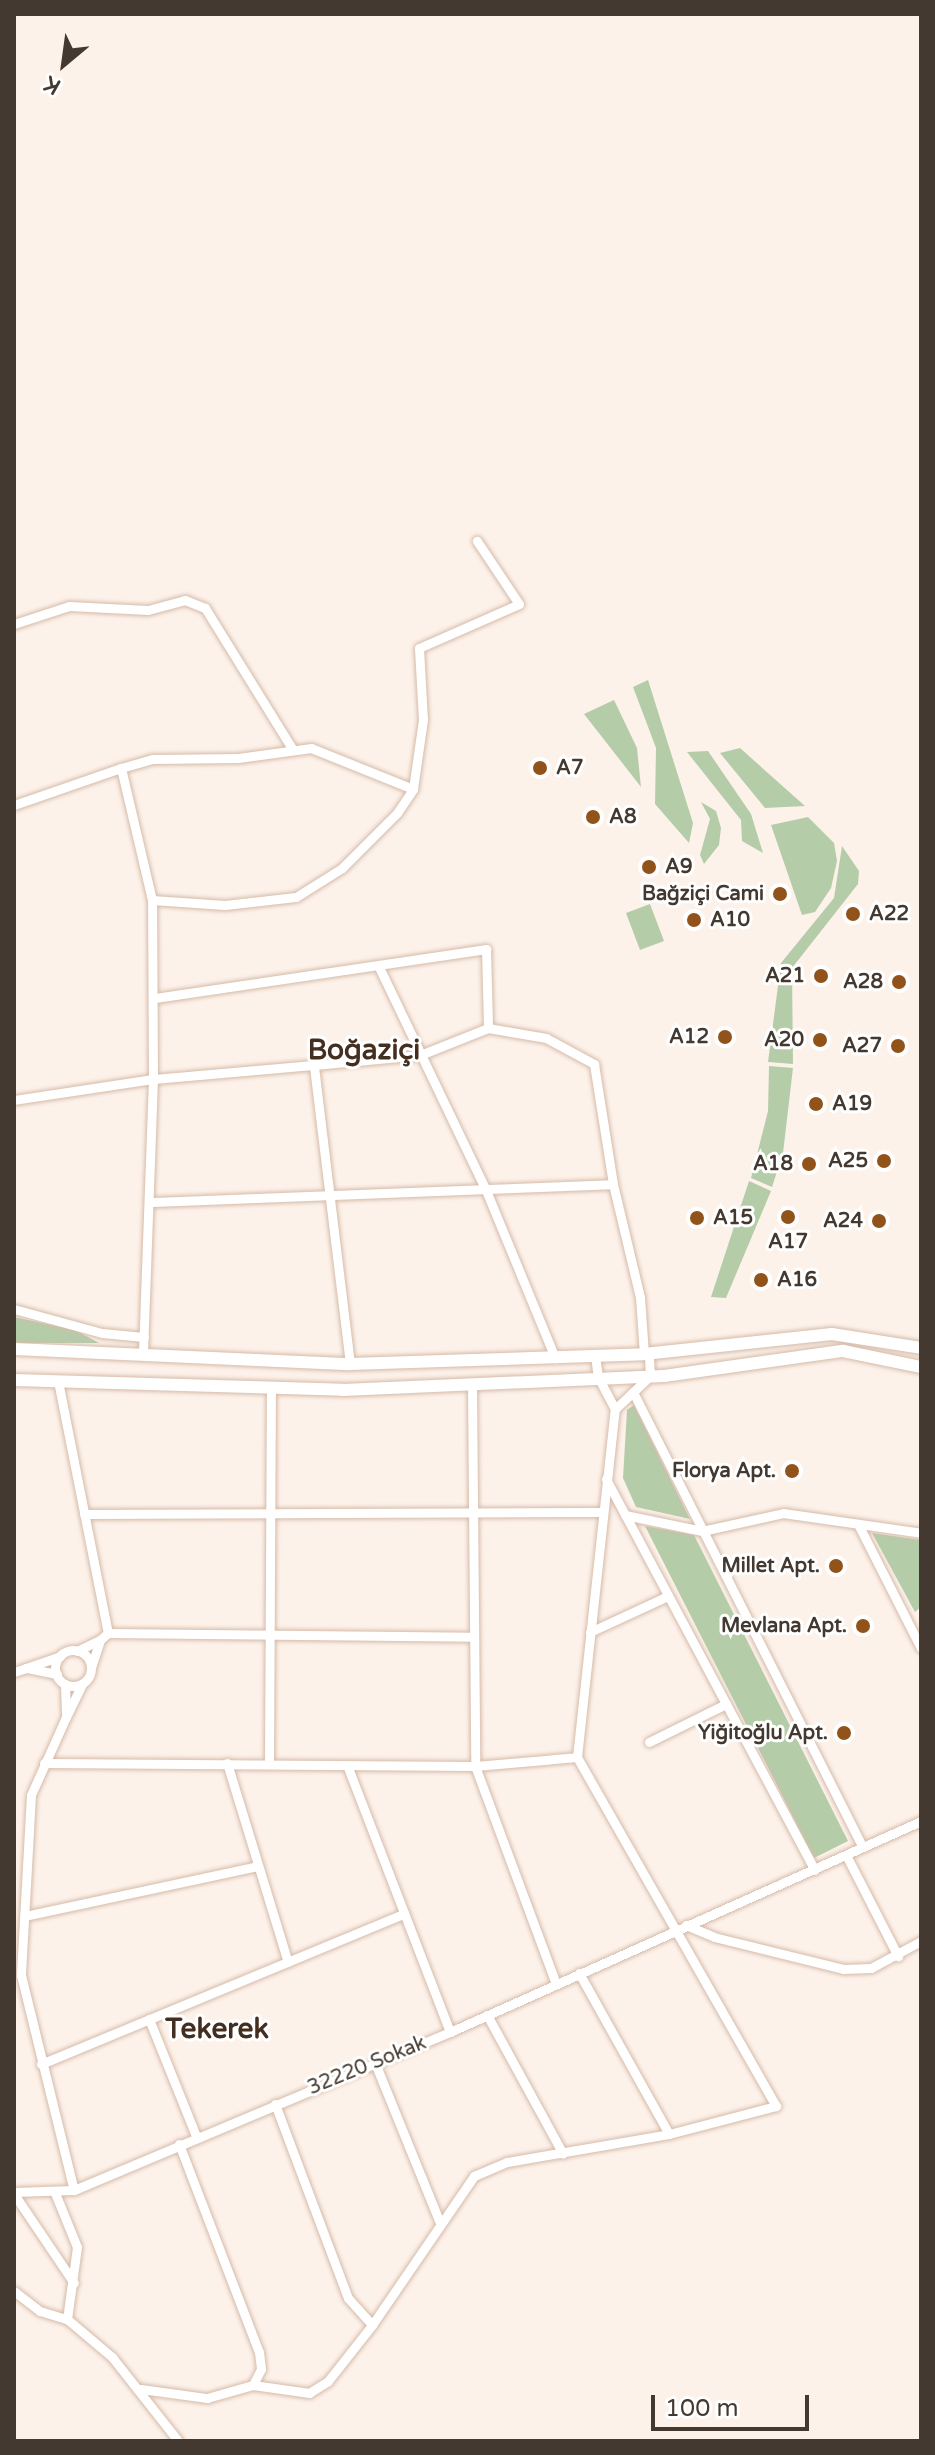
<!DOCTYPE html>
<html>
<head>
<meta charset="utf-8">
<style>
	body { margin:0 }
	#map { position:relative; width:935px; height:2455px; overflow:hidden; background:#fdf2ea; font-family:"Varela Round",sans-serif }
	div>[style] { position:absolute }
	.green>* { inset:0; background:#b5cca9 }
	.roads { filter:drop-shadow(0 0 2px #d5bba9) drop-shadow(0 0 2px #d5bba9) }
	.street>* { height:9px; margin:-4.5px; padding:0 4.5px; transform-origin:4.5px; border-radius:4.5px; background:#fff }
	.street>.ring { margin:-4.5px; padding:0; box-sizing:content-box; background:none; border:9px solid #fff; border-radius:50% }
	.secondary>* { height:12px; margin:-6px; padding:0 6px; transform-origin:6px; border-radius:6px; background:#fff }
	.dots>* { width:22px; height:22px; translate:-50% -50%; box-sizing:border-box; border:4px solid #fff; border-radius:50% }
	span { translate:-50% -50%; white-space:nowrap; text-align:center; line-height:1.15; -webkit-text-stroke:6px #fff; paint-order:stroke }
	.poi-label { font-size:20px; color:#433931; font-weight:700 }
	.left { translate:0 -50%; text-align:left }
	.right { translate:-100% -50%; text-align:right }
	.street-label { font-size:20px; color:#433931 }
	.district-label { font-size:28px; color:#432e1f; font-weight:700 }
	.frame { position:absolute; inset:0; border:16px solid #433931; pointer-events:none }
	.north { position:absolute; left:24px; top:24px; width:80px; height:80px; -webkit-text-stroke:6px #fff; paint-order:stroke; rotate:209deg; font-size:22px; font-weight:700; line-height:32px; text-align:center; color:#433931 }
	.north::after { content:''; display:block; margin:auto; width:28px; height:36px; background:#433931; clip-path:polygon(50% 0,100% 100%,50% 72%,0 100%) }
	.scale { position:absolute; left:651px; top:2395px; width:158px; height:36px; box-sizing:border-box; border:4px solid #433931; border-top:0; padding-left:10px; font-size:24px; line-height:28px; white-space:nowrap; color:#433931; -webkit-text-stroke:6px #fff; paint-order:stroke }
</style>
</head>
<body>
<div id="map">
	<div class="green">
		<i style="clip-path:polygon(648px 680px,693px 823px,689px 843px,655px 804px,656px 748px,633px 687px)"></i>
		<i style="clip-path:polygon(614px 700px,637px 748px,641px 787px,584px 714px)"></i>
		<i style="clip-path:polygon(740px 748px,805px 806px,765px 808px,720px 753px)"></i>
		<i style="clip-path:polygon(708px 751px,751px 814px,763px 853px,742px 841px,741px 820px,687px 752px)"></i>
		<i style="clip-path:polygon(701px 802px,716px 811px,721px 828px,719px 845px,704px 864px,700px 855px,710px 819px)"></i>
		<i style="clip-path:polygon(808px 817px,834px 843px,837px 861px,831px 888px,815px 912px,802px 915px,771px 825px)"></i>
		<i style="clip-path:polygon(842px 846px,859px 871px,858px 884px,792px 968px,793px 1064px,768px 1062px,781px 963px,834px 898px)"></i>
		<i style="clip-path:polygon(650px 904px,664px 941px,640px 950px,626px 913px)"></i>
		<i style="clip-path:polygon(769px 1066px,793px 1068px,783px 1153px,772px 1187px,751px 1178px,768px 1111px)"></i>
		<i style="clip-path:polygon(749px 1181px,771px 1191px,726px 1298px,711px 1297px)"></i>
		<i style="clip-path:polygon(14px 1317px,75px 1330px,99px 1343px,14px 1343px)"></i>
		<i style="clip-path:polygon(634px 1405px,690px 1519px,636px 1507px,623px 1478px,627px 1410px)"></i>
		<i style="clip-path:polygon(645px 1526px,694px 1535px,848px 1841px,814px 1858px)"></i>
		<i style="clip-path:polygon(872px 1533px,921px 1540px,921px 1607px,915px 1612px)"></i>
	</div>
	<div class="roads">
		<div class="street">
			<i style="left:14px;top:624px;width:58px;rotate:-18.1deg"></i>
			<i style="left:69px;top:606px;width:79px;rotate:2.9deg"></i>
			<i style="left:148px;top:610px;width:38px;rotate:-15deg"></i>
			<i style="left:185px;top:600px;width:22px;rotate:22deg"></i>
			<i style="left:205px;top:608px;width:167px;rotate:58.2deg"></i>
			<i style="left:121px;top:768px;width:33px;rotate:-16deg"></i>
			<i style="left:153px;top:759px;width:85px;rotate:-0.7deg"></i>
			<i style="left:238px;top:758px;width:74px;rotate:-7.8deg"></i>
			<i style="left:311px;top:748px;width:110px;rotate:21.9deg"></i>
			<i style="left:14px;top:805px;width:113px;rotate:-19.1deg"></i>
			<i style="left:121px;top:768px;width:136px;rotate:76.8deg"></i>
			<i style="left:379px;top:967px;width:245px;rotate:64.4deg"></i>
			<i style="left:485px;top:1188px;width:184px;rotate:67.6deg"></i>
			<i style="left:155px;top:998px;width:335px;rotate:-8.4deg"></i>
			<i style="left:486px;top:949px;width:79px;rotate:88.5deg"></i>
			<i style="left:488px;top:1028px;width:73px;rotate:158.3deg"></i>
			<i style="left:420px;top:1055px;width:106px;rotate:174.6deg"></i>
			<i style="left:488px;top:1028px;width:59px;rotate:9.8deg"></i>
			<i style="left:546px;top:1038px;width:55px;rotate:28.4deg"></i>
			<i style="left:594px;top:1064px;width:121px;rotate:81deg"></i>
			<i style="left:613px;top:1184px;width:116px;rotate:76.6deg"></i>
			<i style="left:640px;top:1297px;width:57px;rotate:86deg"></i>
			<i style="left:14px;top:1100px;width:141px;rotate:-8.6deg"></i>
			<i style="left:153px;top:1079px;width:275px;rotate:92.1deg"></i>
			<i style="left:151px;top:1202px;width:462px;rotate:-2.2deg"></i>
			<i style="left:14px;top:1309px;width:91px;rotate:15.3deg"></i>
			<i style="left:102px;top:1333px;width:42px;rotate:5.4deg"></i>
			<i style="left:595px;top:1356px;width:21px;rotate:82deg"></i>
			<i style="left:598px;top:1377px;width:36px;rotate:62deg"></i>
			<i style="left:350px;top:1364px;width:301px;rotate:-96.9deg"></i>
			<i style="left:314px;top:1065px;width:162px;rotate:175deg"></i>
			<i style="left:153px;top:1079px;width:179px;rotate:-90.3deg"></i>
			<i style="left:152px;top:900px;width:73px;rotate:3.9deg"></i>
			<i style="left:225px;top:905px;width:71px;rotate:-6.4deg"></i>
			<i style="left:296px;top:897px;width:54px;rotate:-32.2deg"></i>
			<i style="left:342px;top:868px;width:78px;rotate:-45deg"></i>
			<i style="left:397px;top:813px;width:29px;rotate:-56deg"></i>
			<i style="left:413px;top:789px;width:70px;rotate:-81.8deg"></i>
			<i style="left:423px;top:720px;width:72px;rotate:-93.2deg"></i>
			<i style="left:419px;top:648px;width:109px;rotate:-23.7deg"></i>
			<i style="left:519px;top:604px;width:76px;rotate:-123.7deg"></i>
			<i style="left:58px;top:1381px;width:257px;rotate:78.8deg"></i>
			<i style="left:108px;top:1633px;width:11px;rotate:139deg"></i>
			<i style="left:472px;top:1385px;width:381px;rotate:89.5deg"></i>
			<i style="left:475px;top:1766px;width:233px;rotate:69.6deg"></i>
			<i style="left:633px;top:1392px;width:508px;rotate:63.23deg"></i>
			<i style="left:606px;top:1479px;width:443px;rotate:61.9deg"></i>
			<i style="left:84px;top:1514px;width:518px;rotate:-0.22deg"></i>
			<i style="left:625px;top:1515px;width:79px;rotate:11.7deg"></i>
			<i style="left:702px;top:1531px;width:83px;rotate:-12.5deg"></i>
			<i style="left:783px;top:1513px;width:139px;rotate:8.2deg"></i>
			<i style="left:858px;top:1524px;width:139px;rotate:63.1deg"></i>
			<i style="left:590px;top:1632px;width:86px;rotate:-24.8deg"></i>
			<i style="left:108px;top:1633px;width:366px;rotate:0.6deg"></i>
			<i class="ring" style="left:55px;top:1650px;width:27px;height:27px"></i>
			<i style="left:77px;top:1651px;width:25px;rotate:-26deg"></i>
			<i style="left:100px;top:1640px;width:28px;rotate:108deg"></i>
			<i style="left:14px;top:1672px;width:13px;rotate:-18deg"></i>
			<i style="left:57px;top:1674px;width:32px;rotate:-169deg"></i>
			<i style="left:26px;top:1668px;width:36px;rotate:-19deg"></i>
			<i style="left:65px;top:1684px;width:33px;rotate:88deg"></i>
			<i style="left:66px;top:1717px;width:37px;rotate:-64deg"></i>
			<i style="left:66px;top:1717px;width:85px;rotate:114.2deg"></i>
			<i style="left:31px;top:1795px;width:180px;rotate:93.2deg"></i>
			<i style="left:21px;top:1975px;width:221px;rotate:76.2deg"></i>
			<i style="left:649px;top:1742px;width:86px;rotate:-26.3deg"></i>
			<i style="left:44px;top:1763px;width:431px;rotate:0.4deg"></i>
			<i style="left:475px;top:1766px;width:102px;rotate:-5deg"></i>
			<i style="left:227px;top:1763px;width:208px;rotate:73deg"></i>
			<i style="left:269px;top:1763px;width:377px;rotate:-89.7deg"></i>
			<i style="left:347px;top:1765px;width:286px;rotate:68.9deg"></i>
			<i style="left:846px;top:1855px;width:114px;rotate:62.8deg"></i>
			<i style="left:25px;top:1916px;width:238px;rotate:-12.1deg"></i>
			<i style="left:686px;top:1925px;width:30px;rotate:23deg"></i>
			<i style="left:714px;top:1937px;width:133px;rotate:13.9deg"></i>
			<i style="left:843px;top:1969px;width:28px;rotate:-2deg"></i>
			<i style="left:871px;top:1968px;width:57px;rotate:-28.4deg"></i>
			<i style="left:579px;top:1973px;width:184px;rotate:60.8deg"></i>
			<i style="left:487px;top:2015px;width:158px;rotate:61.3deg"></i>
			<i style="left:149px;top:2019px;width:126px;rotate:68.1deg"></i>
			<i style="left:375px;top:2063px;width:170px;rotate:67.9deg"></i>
			<i style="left:41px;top:2064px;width:393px;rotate:-22.5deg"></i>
			<i style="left:275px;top:2104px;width:207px;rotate:69.4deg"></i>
			<i style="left:348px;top:2298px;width:36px;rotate:48deg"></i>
			<i style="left:179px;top:2144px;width:223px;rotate:69deg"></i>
			<i style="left:259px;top:2352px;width:17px;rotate:83deg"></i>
			<i style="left:261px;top:2369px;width:18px;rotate:117deg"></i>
			<i style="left:14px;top:2192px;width:60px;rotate:-1.9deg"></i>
			<i style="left:74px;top:2190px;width:408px;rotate:-22.8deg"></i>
			<i style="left:450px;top:2032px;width:516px;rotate:-24.13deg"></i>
			<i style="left:55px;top:2193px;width:58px;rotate:67.8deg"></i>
			<i style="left:77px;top:2247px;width:73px;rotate:97.9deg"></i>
			<i style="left:14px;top:2194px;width:107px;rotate:56deg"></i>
			<i style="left:14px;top:2291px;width:33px;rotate:38deg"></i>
			<i style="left:40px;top:2311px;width:28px;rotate:17deg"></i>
			<i style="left:67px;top:2319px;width:59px;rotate:40.2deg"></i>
			<i style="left:112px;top:2357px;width:107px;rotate:51.8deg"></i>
			<i style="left:141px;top:2389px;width:67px;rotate:7.8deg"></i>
			<i style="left:207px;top:2398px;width:48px;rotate:-15.8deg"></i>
			<i style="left:253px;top:2385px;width:57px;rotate:8.1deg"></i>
			<i style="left:309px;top:2393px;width:22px;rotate:-32deg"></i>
			<i style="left:328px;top:2381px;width:71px;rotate:-51.8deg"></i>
			<i style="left:372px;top:2325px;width:181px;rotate:-55.6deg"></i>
			<i style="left:474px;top:2176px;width:36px;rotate:-23deg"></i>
			<i style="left:507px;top:2162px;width:164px;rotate:-9.8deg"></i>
			<i style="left:669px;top:2134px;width:111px;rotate:-14.7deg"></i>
			<i style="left:776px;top:2106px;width:402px;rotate:-119.7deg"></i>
			<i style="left:577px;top:1757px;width:350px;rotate:-83.8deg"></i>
			<i style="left:615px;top:1409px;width:48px;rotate:-43.3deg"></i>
			<i style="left:650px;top:1376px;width:22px;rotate:-93deg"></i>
		</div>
		<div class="secondary">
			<i style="left:14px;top:1349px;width:336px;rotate:2.6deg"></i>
			<i style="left:350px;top:1364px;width:294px;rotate:-1.9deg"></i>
			<i style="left:644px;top:1354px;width:189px;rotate:-6.1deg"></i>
			<i style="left:832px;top:1334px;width:90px;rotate:8.9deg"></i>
			<i style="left:14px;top:1380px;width:329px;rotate:1.7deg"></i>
			<i style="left:343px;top:1390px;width:321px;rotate:-2.5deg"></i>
			<i style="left:664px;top:1376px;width:181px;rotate:-8deg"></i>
			<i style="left:843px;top:1351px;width:80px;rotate:11.6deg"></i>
		</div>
	</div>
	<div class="dots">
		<i style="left:540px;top:768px;background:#92531a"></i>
		<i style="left:593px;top:817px;background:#92531a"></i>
		<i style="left:649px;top:867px;background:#92531a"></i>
		<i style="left:780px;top:894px;background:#92531a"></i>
		<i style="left:853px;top:914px;background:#92531a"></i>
		<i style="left:694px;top:920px;background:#92531a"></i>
		<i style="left:821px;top:976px;background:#92531a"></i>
		<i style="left:899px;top:982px;background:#92531a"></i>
		<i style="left:725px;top:1037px;background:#92531a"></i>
		<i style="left:820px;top:1040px;background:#92531a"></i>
		<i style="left:898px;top:1046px;background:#92531a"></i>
		<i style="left:816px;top:1104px;background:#92531a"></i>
		<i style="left:884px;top:1161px;background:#92531a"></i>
		<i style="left:809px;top:1164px;background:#92531a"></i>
		<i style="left:788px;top:1217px;background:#92531a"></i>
		<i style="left:697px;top:1218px;background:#92531a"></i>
		<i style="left:879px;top:1221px;background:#92531a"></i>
		<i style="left:761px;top:1280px;background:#92531a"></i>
		<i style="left:792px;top:1471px;background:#92531a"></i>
		<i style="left:836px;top:1566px;background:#92531a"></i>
		<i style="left:863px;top:1626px;background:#92531a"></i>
		<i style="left:844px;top:1733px;background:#92531a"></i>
	</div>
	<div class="poi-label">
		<span class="left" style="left:556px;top:768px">A7</span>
		<span class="left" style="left:609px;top:817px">A8</span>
		<span class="left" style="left:665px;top:867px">A9</span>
		<span class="right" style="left:764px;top:894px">Bağziçi Cami</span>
		<span class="left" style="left:869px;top:914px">A22</span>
		<span class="left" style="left:710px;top:920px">A10</span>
		<span class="right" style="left:805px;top:976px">A21</span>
		<span class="right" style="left:883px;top:982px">A28</span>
		<span class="right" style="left:709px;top:1037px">A12</span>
		<span class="right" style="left:804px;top:1040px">A20</span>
		<span class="right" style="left:882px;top:1046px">A27</span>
		<span class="left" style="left:832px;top:1104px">A19</span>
		<span class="right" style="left:868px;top:1161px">A25</span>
		<span class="right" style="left:793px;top:1164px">A18</span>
		<span class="left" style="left:713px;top:1218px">A15</span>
		<span class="right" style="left:863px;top:1221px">A24</span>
		<span style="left:788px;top:1242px">A17</span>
		<span class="left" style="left:777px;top:1280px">A16</span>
		<span class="right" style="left:776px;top:1471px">Florya Apt.</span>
		<span class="right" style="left:820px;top:1566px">Millet Apt.</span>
		<span class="right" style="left:847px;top:1626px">Mevlana Apt.</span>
		<span class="right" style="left:828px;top:1733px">Yiğitoğlu Apt.</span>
	</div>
	<div class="street-label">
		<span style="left:367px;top:2066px;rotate:-22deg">32220 Sokak</span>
	</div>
	<div class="district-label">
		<span style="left:364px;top:1050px">Boğaziçi</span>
		<span style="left:217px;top:2029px">Tekerek</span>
	</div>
	<div class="frame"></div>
	<div class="north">K</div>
	<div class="scale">100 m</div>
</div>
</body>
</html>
